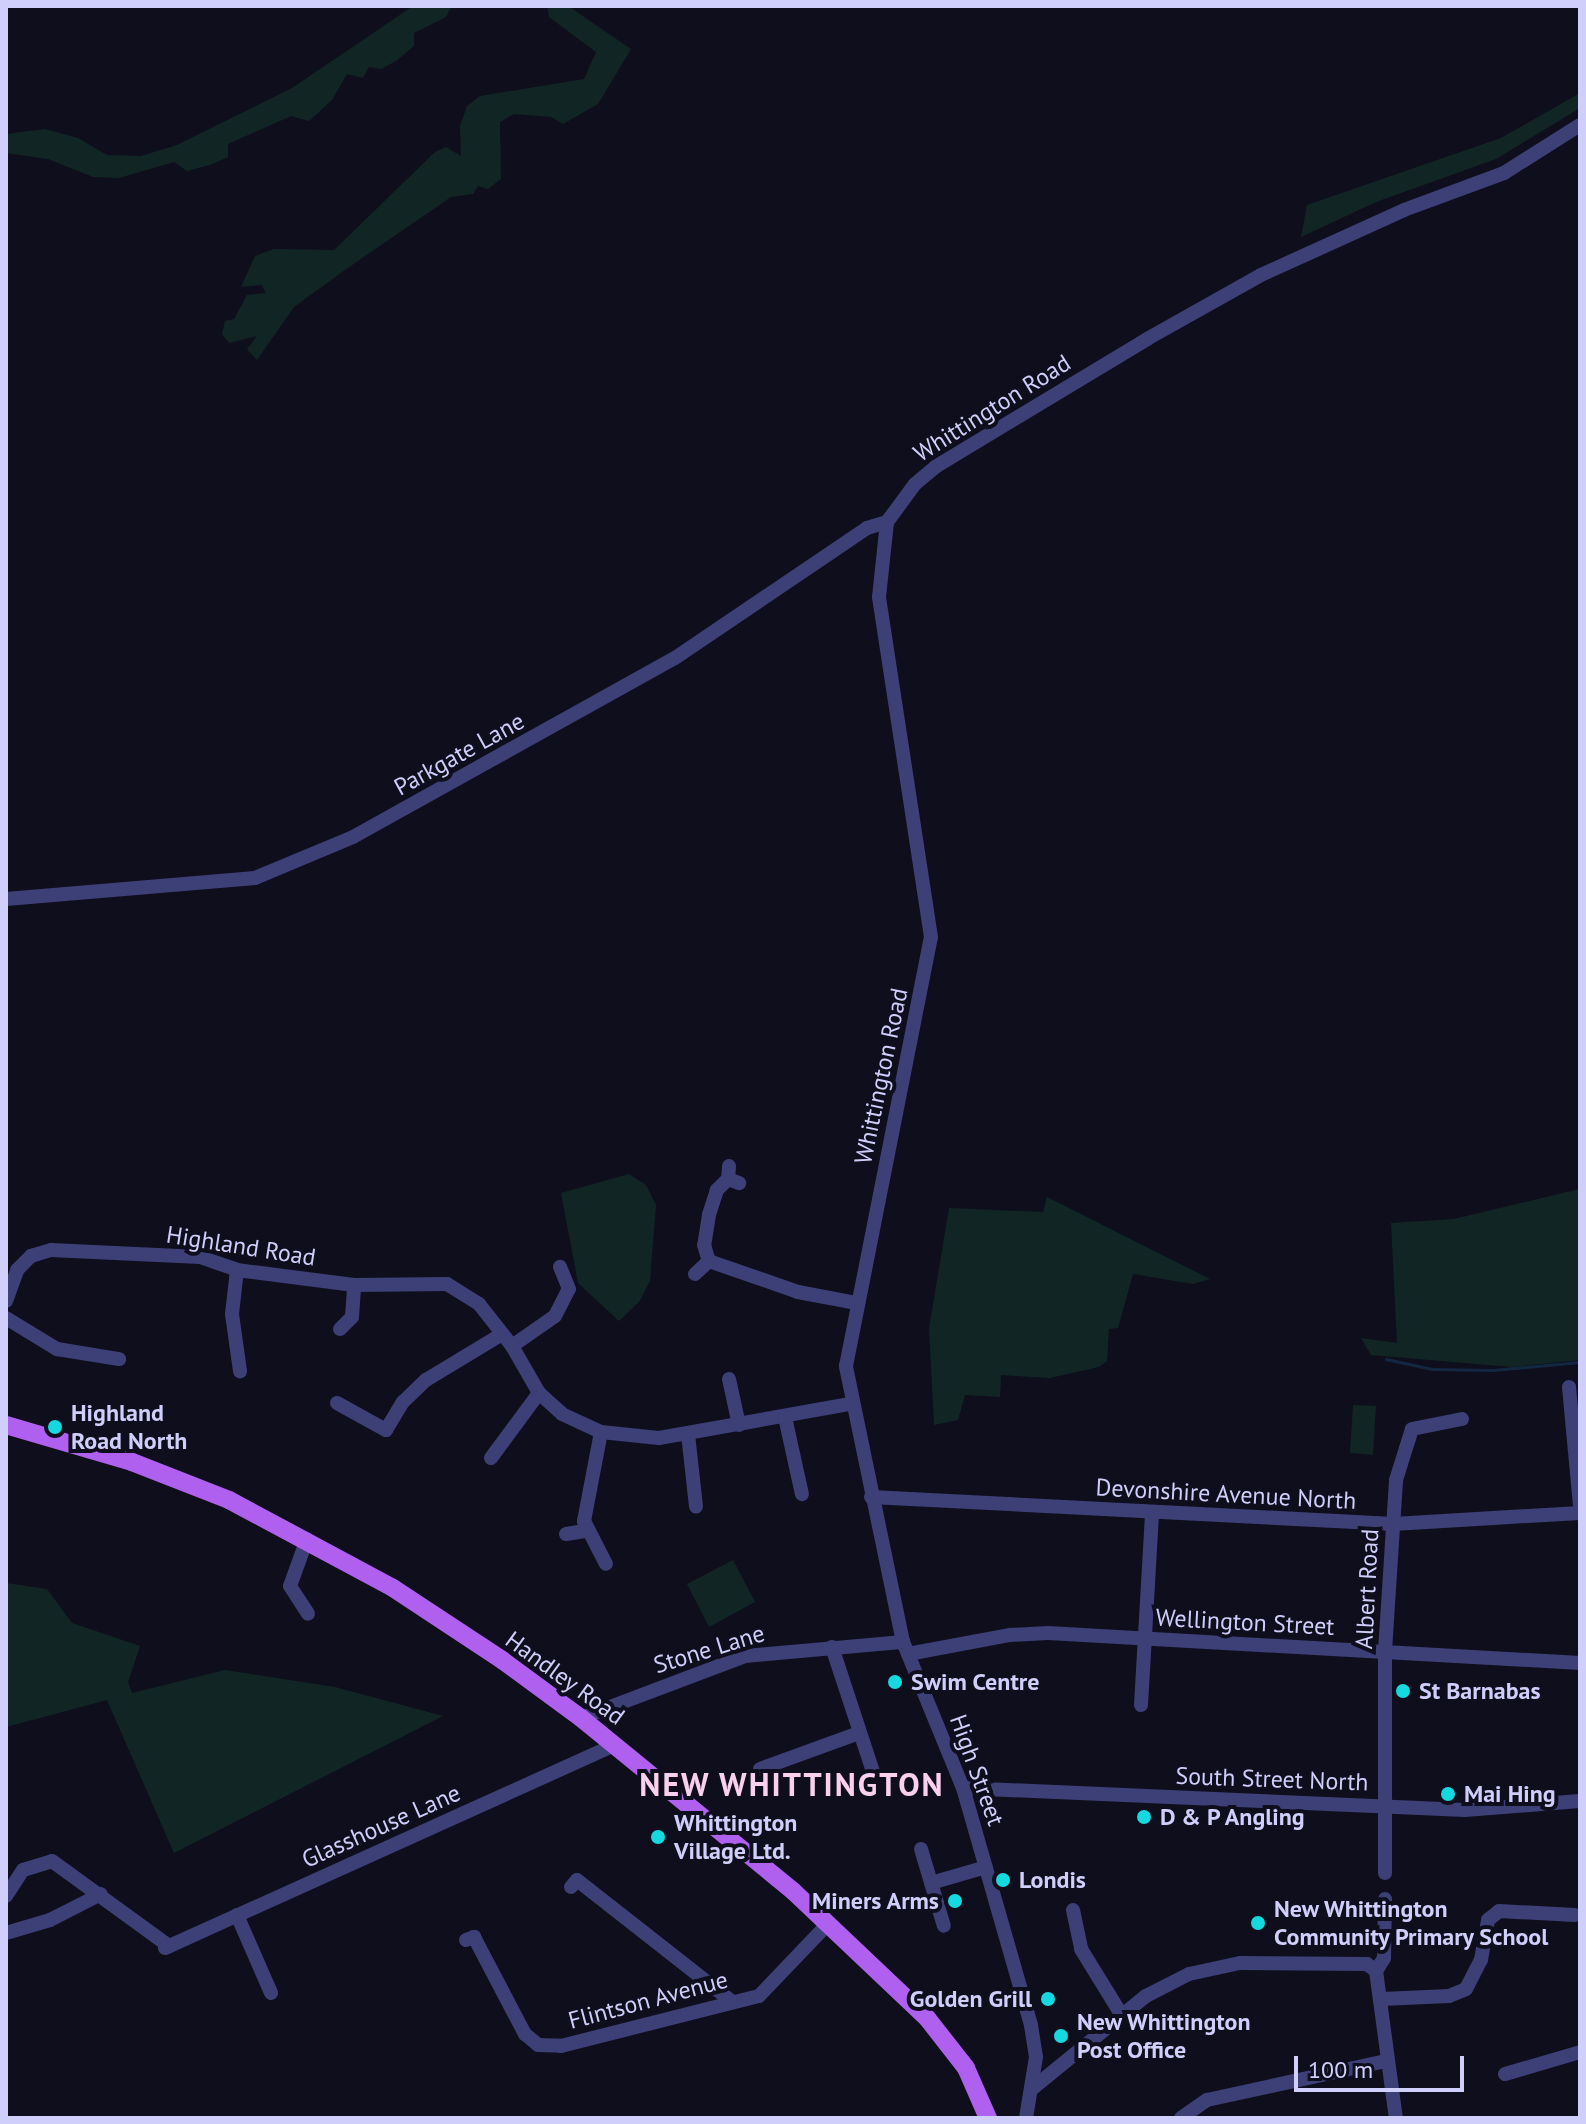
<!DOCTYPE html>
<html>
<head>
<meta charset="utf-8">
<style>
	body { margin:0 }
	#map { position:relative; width:1586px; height:2124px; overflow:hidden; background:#0f0e1d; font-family:"PT Sans",sans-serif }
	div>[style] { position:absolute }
	.green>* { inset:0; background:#112624 }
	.stream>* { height:3px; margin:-1.5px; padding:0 1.5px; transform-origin:1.5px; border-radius:1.5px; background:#122841 }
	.minor>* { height:14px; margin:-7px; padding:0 7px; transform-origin:7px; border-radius:7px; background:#3d3f77 }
	.major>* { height:18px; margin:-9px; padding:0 9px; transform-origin:9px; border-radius:9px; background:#b060ef }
	.dots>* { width:22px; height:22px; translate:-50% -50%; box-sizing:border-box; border:4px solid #0f0e1d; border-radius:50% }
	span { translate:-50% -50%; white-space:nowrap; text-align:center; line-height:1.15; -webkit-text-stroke:8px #0f0e1d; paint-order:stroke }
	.street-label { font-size:24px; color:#d0cefa }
	.poi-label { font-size:24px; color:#d0cefa; font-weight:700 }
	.left { translate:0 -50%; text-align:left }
	.right { translate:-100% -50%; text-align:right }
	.district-label { font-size:32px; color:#fad0ee; font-weight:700; letter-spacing:2px }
	.frame { position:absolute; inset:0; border:8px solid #d0cefa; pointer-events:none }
	.scale { position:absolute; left:1294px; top:2056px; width:170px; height:36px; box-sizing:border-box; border:4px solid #d0cefa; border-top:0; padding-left:10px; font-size:24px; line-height:28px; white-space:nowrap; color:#d0cefa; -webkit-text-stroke:6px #0f0e1d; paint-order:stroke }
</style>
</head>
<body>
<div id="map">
	<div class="green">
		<i style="clip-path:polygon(413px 6px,452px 6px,446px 17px,414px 33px,414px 46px,396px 61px,381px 69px,369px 67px,363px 78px,347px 74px,332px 100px,309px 121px,291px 116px,228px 144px,228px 157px,213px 164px,187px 171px,174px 162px,119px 178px,93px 177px,48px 159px,6px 153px,6px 134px,45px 129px,78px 138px,107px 155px,141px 156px,177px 145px,292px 88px)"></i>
		<i style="clip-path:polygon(547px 6px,568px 6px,631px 49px,598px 104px,563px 124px,551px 117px,514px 114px,500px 122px,501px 179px,488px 189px,478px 186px,473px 194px,451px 197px,342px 272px,294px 307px,257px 360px,247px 349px,257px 336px,229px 343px,222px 334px,225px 321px,234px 319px,247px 295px,266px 293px,262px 285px,241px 287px,255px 256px,274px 249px,334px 250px,435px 152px,446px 147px,461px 156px,460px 126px,467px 106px,480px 96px,584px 79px,596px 52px,549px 17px)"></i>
		<i style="clip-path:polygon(1580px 93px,1580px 108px,1496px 159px,1376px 202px,1301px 237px,1307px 205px,1501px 138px)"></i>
		<i style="clip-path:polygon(629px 1174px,646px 1185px,656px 1205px,650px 1281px,639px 1302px,619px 1321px,578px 1283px,561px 1193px)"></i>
		<i style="clip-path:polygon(1580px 1189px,1580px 1360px,1512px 1367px,1371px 1355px,1361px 1338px,1397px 1343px,1391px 1223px,1454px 1219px)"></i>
		<i style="clip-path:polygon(1047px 1197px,1210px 1279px,1193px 1284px,1133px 1274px,1118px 1328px,1109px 1329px,1107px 1361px,1099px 1367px,1050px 1378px,1001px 1375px,1000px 1397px,965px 1395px,958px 1420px,934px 1425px,929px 1328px,949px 1208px,1043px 1212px)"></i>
		<i style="clip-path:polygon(1353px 1405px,1376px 1406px,1373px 1455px,1350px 1453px)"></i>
		<i style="clip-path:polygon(733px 1560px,755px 1602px,709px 1627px,687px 1584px)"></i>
		<i style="clip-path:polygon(6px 1583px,47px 1589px,72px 1623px,140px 1646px,128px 1682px,132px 1693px,225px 1670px,335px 1687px,443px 1716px,174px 1853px,107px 1700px,6px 1727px)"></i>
	</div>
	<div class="stream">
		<i style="left:1386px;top:1359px;width:47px;rotate:12.3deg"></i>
		<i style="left:1432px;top:1369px;width:61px;rotate:0.9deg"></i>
		<i style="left:1493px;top:1370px;width:87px;rotate:-5.3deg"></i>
	</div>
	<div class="minor">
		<i style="left:6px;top:899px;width:250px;rotate:-4.8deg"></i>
		<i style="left:255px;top:878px;width:106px;rotate:-22.7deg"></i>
		<i style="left:353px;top:837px;width:368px;rotate:-29.1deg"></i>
		<i style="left:675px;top:658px;width:232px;rotate:-34.1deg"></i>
		<i style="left:867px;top:528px;width:21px;rotate:-17deg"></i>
		<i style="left:729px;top:1166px;width:13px;rotate:94deg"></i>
		<i style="left:728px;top:1179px;width:12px;rotate:20deg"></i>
		<i style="left:728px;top:1179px;width:16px;rotate:135deg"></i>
		<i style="left:717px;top:1190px;width:26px;rotate:108deg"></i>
		<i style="left:709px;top:1215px;width:30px;rotate:99deg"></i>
		<i style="left:704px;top:1245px;width:17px;rotate:73deg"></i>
		<i style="left:709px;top:1261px;width:94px;rotate:19.2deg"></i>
		<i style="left:798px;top:1292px;width:60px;rotate:10.6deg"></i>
		<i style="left:237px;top:1270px;width:44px;rotate:96.5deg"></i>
		<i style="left:232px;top:1314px;width:58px;rotate:82deg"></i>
		<i style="left:695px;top:1274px;width:19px;rotate:-43deg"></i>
		<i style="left:6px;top:1301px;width:33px;rotate:-70deg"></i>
		<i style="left:17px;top:1270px;width:20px;rotate:-45deg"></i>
		<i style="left:31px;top:1256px;width:21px;rotate:-17deg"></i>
		<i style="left:51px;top:1250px;width:149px;rotate:2.7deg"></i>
		<i style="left:200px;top:1257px;width:39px;rotate:19deg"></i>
		<i style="left:237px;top:1270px;width:118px;rotate:7.3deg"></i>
		<i style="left:354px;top:1285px;width:93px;rotate:-0.6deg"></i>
		<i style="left:447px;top:1284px;width:38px;rotate:32deg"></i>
		<i style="left:479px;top:1304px;width:53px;rotate:51.8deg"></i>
		<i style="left:512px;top:1346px;width:54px;rotate:60.1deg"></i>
		<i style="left:539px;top:1393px;width:31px;rotate:42deg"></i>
		<i style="left:562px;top:1414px;width:43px;rotate:24.8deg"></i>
		<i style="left:601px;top:1432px;width:58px;rotate:5.9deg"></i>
		<i style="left:659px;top:1438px;width:194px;rotate:-10.1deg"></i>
		<i style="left:6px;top:1318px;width:60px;rotate:31.3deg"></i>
		<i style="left:57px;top:1349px;width:63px;rotate:9.2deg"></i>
		<i style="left:340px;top:1329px;width:17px;rotate:-45deg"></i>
		<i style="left:352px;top:1317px;width:32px;rotate:-86deg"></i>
		<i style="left:512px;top:1346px;width:52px;rotate:-34.9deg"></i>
		<i style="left:555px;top:1316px;width:30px;rotate:-63deg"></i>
		<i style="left:569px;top:1289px;width:24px;rotate:-112deg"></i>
		<i style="left:729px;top:1379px;width:47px;rotate:77.7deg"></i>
		<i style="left:1569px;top:1387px;width:119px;rotate:84.7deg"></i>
		<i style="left:337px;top:1403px;width:56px;rotate:28.9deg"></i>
		<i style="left:386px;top:1430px;width:33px;rotate:-59deg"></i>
		<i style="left:403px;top:1402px;width:32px;rotate:-44deg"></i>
		<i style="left:426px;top:1380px;width:89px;rotate:-31.2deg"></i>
		<i style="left:785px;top:1417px;width:79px;rotate:77.6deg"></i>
		<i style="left:601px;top:1432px;width:91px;rotate:100.8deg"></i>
		<i style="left:584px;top:1521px;width:48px;rotate:62.9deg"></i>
		<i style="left:688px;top:1434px;width:73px;rotate:83.7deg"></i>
		<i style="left:491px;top:1458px;width:81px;rotate:-53.6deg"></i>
		<i style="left:871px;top:1497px;width:523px;rotate:2.96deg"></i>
		<i style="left:1393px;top:1524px;width:187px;rotate:-3.4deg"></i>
		<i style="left:566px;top:1534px;width:19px;rotate:-9deg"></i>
		<i style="left:307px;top:1539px;width:50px;rotate:109.9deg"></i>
		<i style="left:290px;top:1586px;width:33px;rotate:57deg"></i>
		<i style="left:832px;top:1647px;width:132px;rotate:71.8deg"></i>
		<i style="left:908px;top:1654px;width:104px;rotate:-10.6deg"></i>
		<i style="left:1010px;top:1635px;width:38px;rotate:-3deg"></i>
		<i style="left:1048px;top:1633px;width:533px;rotate:3.23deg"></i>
		<i style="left:1141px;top:1705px;width:191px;rotate:-86.7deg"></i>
		<i style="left:581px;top:1718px;width:175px;rotate:-20.7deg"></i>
		<i style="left:745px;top:1656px;width:159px;rotate:-5.1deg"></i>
		<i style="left:760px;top:1769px;width:105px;rotate:-20deg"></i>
		<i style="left:963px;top:1788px;width:502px;rotate:2.51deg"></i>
		<i style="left:1465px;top:1810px;width:115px;rotate:-4.5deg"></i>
		<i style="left:921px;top:1849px;width:80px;rotate:73.4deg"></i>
		<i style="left:1385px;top:1873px;width:222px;rotate:-90deg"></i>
		<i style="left:1385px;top:1651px;width:171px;rotate:-86.3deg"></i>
		<i style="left:1396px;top:1480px;width:53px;rotate:-72.6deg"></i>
		<i style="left:1412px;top:1429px;width:51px;rotate:-11.3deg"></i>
		<i style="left:931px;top:1883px;width:57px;rotate:-16.2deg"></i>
		<i style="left:571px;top:1887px;width:9px;rotate:-49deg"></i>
		<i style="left:577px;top:1880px;width:194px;rotate:38.1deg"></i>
		<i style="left:6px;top:1896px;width:31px;rotate:-57deg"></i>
		<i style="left:23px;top:1870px;width:30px;rotate:-17deg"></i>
		<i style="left:52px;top:1861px;width:145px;rotate:36deg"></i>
		<i style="left:1073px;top:1910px;width:40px;rotate:78deg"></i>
		<i style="left:1081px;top:1949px;width:76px;rotate:58.4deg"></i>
		<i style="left:237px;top:1915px;width:85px;rotate:66.4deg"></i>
		<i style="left:6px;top:1933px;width:46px;rotate:-16.5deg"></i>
		<i style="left:50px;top:1920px;width:57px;rotate:-27deg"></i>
		<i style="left:466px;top:1940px;width:9px;rotate:-21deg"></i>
		<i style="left:474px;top:1937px;width:110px;rotate:62.3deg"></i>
		<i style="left:525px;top:2034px;width:17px;rotate:40deg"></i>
		<i style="left:538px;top:2045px;width:23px;rotate:2deg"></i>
		<i style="left:561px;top:2046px;width:204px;rotate:-14.2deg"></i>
		<i style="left:759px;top:1996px;width:97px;rotate:-46.3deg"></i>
		<i style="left:165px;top:1948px;width:494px;rotate:-24.3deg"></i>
		<i style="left:1376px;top:1971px;width:148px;rotate:82.3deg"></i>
		<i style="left:1376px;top:1971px;width:15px;rotate:-58deg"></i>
		<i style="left:1384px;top:1958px;width:59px;rotate:-89deg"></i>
		<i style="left:1382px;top:1999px;width:67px;rotate:-2.6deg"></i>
		<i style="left:1449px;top:1996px;width:18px;rotate:-22deg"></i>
		<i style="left:1466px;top:1989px;width:33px;rotate:-63deg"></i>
		<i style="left:1481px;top:1960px;width:41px;rotate:-80.1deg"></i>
		<i style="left:1488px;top:1920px;width:14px;rotate:-39deg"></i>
		<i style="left:1499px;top:1911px;width:76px;rotate:3deg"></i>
		<i style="left:1505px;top:2074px;width:78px;rotate:-16.3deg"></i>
		<i style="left:1033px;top:2088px;width:146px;rotate:-39.2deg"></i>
		<i style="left:1146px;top:1996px;width:48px;rotate:-27.1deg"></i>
		<i style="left:1189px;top:1974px;width:52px;rotate:-12.2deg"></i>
		<i style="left:1240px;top:1963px;width:127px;rotate:0.5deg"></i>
		<i style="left:1367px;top:1964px;width:11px;rotate:38deg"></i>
		<i style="left:1026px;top:2118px;width:62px;rotate:-80.7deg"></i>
		<i style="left:1036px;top:2057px;width:32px;rotate:-99deg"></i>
		<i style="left:1031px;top:2025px;width:247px;rotate:-106deg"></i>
		<i style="left:963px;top:1788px;width:158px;rotate:-112.3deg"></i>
		<i style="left:903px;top:1642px;width:282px;rotate:-101.7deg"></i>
		<i style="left:846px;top:1366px;width:437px;rotate:-78.8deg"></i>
		<i style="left:931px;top:937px;width:344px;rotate:-98.7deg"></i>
		<i style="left:879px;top:597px;width:75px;rotate:-83.9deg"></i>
		<i style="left:887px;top:522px;width:47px;rotate:-53.6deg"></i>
		<i style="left:915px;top:484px;width:26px;rotate:-40deg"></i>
		<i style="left:935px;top:467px;width:248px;rotate:-31.1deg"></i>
		<i style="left:1147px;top:339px;width:131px;rotate:-29.3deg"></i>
		<i style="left:1261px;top:275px;width:157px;rotate:-24.4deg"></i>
		<i style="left:1404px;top:210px;width:107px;rotate:-20.3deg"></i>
		<i style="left:1504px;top:173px;width:90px;rotate:-32.3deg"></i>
		<i style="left:1181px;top:2118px;width:32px;rotate:-35deg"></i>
		<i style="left:1207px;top:2100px;width:183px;rotate:-12.3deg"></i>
	</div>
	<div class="major">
		<i style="left:6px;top:1425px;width:131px;rotate:16.4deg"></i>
		<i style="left:132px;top:1462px;width:104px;rotate:21.4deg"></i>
		<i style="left:229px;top:1500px;width:186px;rotate:28.2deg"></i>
		<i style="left:393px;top:1588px;width:131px;rotate:33.4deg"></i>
		<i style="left:502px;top:1660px;width:98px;rotate:36.3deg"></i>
		<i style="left:581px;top:1718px;width:274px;rotate:39.2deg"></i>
		<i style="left:793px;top:1891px;width:185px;rotate:43.5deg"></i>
		<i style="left:927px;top:2018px;width:63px;rotate:52deg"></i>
		<i style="left:966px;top:2068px;width:55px;rotate:66.3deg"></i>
	</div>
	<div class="dots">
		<i style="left:55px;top:1427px;background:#16d8df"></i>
		<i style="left:895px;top:1682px;background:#16d8df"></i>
		<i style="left:1403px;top:1691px;background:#16d8df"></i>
		<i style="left:1448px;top:1794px;background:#16d8df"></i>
		<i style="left:1144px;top:1817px;background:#16d8df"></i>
		<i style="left:658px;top:1837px;background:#16d8df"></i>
		<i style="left:1003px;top:1880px;background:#16d8df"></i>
		<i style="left:955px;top:1901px;background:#16d8df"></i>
		<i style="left:1258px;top:1923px;background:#16d8df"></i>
		<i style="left:1048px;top:1999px;background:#16d8df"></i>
		<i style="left:1061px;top:2036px;background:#16d8df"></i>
	</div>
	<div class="street-label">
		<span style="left:992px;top:408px;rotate:-32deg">Whittington Road</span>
		<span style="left:459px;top:754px;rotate:-29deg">Parkgate Lane</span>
		<span style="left:881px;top:1076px;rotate:-78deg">Whittington Road</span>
		<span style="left:241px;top:1246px;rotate:9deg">Highland Road</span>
		<span style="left:1226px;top:1494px;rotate:3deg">Devonshire Avenue North</span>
		<span style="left:1367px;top:1589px;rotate:-87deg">Albert Road</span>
		<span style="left:1245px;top:1622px;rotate:3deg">Wellington Street</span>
		<span style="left:709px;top:1649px;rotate:-17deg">Stone Lane</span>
		<span style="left:565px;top:1678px;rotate:36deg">Handley Road</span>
		<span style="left:977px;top:1770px;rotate:70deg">High Street</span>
		<span style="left:1272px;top:1779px;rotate:2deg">South Street North</span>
		<span style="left:381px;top:1826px;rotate:-24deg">Glasshouse Lane</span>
		<span style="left:648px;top:2000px;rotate:-15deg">Flintson Avenue</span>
	</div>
	<div class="poi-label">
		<span class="left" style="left:71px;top:1427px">Highland<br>Road North</span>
		<span class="left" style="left:911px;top:1682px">Swim Centre</span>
		<span class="left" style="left:1419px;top:1691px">St Barnabas</span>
		<span class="left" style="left:1464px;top:1794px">Mai Hing</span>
		<span class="left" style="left:1160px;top:1817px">D &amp; P Angling</span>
		<span class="left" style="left:674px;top:1837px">Whittington<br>Village Ltd.</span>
		<span class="left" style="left:1019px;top:1880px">Londis</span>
		<span class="right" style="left:939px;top:1901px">Miners Arms</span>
		<span class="left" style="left:1274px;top:1923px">New Whittington<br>Community Primary School</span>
		<span class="right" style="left:1032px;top:1999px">Golden Grill</span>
		<span class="left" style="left:1077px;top:2036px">New Whittington<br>Post Office</span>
	</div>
	<div class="district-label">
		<span style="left:792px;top:1784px">NEW WHITTINGTON</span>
	</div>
	<div class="frame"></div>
	<div class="scale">100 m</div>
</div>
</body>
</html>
